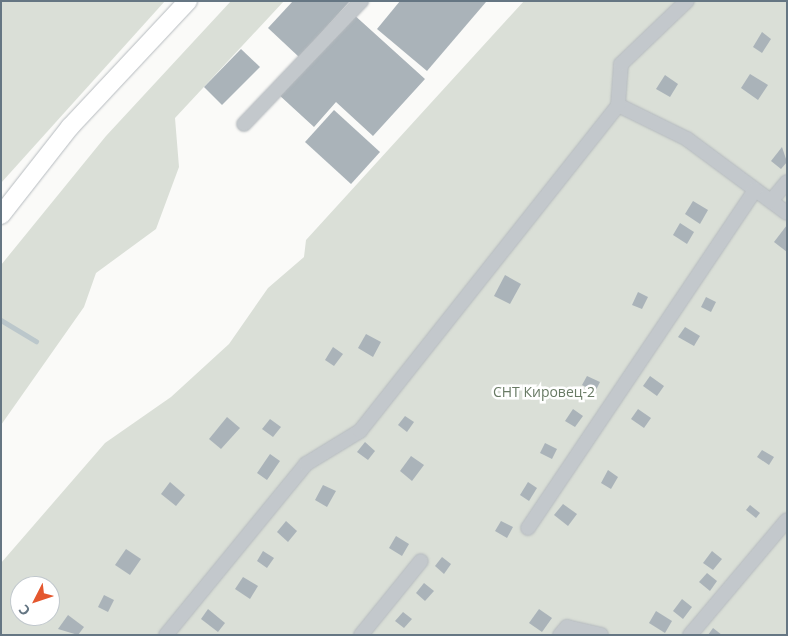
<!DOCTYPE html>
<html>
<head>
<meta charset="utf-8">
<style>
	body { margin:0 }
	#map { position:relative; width:788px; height:636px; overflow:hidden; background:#fafaf8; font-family:"Open Sans",sans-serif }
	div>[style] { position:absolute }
	.green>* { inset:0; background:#dadfd7 }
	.stream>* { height:4.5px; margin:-2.25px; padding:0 2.25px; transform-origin:2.25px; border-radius:2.25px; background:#bbc7cb }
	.building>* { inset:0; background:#aab3b9 }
	.roads { filter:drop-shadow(0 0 1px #b5babe) drop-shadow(0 0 1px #b5babe) }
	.minor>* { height:14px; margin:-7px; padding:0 7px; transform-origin:7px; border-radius:7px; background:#c3c8cc }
	.major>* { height:18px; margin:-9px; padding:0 9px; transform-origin:9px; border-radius:9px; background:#fff }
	span { translate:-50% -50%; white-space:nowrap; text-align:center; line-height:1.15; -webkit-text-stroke:5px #fff; paint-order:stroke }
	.park-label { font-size:14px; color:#687a64 }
	.frame { position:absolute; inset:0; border:2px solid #657683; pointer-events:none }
	.north { position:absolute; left:10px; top:576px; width:50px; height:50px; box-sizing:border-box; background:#fff; border:1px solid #c1c8cd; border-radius:50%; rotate:229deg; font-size:14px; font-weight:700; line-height:20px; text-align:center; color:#657683 }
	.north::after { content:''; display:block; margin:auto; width:18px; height:22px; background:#e4572e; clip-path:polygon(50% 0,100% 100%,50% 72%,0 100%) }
</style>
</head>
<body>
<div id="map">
	<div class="green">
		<i style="clip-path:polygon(1px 1px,165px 1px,1px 183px)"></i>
		<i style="clip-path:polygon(231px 1px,284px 1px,175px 118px,179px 167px,156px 229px,96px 273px,84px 307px,1px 425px,1px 265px,106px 136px)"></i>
		<i style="clip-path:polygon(evenodd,524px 1px,787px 1px,787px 635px,1px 635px,1px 563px,105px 443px,171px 397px,229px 344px,268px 288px,304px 257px,306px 240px,524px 1px,20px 586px,50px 586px,50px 616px,20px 616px,20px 586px)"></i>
	</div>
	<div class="stream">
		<i style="left:1px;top:320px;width:41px;rotate:31deg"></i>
	</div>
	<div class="building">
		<i style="clip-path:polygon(293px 1px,350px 1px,299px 57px,268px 28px)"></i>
		<i style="clip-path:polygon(400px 1px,484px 1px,486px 2px,427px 71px,377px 29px)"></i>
		<i style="clip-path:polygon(352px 13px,425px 79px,373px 136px,336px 102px,314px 127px,278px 94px)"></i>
		<i style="clip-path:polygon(762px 32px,771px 39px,762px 53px,753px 47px)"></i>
		<i style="clip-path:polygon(241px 49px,260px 67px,222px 105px,204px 87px)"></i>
		<i style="clip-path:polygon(750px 74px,768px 85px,758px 100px,741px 88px)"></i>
		<i style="clip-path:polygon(665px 75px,678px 84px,670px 97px,656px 89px)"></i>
		<i style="clip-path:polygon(334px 110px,380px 152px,351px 184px,305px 142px)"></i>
		<i style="clip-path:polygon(782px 147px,787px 162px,781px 169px,771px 161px)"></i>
		<i style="clip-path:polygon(693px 201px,708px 210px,700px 224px,685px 214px)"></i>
		<i style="clip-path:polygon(680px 223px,694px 232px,687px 244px,673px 235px)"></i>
		<i style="clip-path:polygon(787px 225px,787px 252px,774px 242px)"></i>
		<i style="clip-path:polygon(505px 275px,521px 284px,510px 304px,494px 296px)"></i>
		<i style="clip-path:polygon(638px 292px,648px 297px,642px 309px,632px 305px)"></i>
		<i style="clip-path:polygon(706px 297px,716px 302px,711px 312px,701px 307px)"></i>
		<i style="clip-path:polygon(685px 327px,700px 336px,694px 346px,678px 337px)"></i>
		<i style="clip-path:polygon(366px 334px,381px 342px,373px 357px,358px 348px)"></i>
		<i style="clip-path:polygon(333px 347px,343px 354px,334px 366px,325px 360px)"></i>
		<i style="clip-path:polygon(587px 376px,600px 382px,595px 392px,582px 385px)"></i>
		<i style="clip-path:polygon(650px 376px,664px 386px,657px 396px,643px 386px)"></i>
		<i style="clip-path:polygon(573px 409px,583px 416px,575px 427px,565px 421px)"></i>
		<i style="clip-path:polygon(638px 409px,651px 418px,644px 428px,631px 419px)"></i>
		<i style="clip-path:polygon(405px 416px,414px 422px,407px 432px,398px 425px)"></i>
		<i style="clip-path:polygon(227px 417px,240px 428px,221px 449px,209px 439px)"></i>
		<i style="clip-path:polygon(270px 419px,281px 427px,273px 437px,262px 429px)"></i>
		<i style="clip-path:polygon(365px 442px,375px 451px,368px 460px,357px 452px)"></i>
		<i style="clip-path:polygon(545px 443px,557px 449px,552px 459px,540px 453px)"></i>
		<i style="clip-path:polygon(762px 450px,774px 457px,769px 465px,757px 457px)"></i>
		<i style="clip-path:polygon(270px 454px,280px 461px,267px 480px,257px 473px)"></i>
		<i style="clip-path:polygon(411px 456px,424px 465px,412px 481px,400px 471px)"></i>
		<i style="clip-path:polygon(608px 470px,618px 477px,611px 489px,601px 483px)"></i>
		<i style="clip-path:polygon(170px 482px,185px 495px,176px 506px,161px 494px)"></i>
		<i style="clip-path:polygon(528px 482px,537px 488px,529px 501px,520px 495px)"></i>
		<i style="clip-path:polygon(323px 485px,336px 491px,327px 507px,315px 500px)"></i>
		<i style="clip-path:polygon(563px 504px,577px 514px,568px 526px,554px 515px)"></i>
		<i style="clip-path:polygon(750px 505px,760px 513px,756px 518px,746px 510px)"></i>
		<i style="clip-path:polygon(286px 521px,297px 531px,288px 542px,277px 532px)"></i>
		<i style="clip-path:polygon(501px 521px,513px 527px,507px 538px,495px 531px)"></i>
		<i style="clip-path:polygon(396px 536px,409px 544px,402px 556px,389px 548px)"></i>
		<i style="clip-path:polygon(126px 549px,141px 559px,130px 575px,115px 565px)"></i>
		<i style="clip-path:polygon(263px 551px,274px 558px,267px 568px,257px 561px)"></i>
		<i style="clip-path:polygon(712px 551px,722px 559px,713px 570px,703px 563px)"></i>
		<i style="clip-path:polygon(442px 557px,451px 564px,444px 574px,435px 566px)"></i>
		<i style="clip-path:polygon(707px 573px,717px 581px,710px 591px,699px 582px)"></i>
		<i style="clip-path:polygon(243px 577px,258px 586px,250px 599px,235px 589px)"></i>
		<i style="clip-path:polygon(424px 583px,434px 591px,425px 601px,416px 593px)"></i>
		<i style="clip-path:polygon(104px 595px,114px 600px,108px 612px,98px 607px)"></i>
		<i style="clip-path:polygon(682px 599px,692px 607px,683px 619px,673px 611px)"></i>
		<i style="clip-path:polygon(208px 609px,225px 623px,218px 632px,201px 619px)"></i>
		<i style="clip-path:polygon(539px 609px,552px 618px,542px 632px,529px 623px)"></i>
		<i style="clip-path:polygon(656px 611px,672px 621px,665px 633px,649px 623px)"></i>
		<i style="clip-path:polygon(403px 612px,412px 619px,404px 628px,395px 621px)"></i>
		<i style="clip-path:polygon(68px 615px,84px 627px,78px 635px,58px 629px)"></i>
		<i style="clip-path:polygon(713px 628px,722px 635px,708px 635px)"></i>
	</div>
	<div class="roads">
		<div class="minor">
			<i style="left:618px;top:105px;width:77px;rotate:26.2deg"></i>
			<i style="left:687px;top:139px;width:124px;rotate:36.5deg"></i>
			<i style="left:244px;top:124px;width:170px;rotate:-46.4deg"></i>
			<i style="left:771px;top:201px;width:25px;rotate:-50deg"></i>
			<i style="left:528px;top:528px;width:407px;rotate:-56.1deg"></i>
			<i style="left:166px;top:635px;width:221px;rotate:-50.7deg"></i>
			<i style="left:306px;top:464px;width:63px;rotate:-31.4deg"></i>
			<i style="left:360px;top:431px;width:416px;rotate:-51.6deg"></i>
			<i style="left:618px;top:105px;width:41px;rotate:-85.8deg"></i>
			<i style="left:621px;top:64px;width:91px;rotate:-43.7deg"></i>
			<i style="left:361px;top:635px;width:95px;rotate:-51deg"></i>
			<i style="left:560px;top:635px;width:11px;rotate:-49deg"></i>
			<i style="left:567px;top:627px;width:35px;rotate:13deg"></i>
			<i style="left:690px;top:635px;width:150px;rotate:-49.9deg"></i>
		</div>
		<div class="major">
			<i style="left:1px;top:215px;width:112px;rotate:-51.9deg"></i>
			<i style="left:70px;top:127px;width:173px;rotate:-46.9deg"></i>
		</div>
	</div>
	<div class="park-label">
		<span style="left:544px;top:392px">СНТ Кировец-2</span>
	</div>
	<div class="frame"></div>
	<div class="north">С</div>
</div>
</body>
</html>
